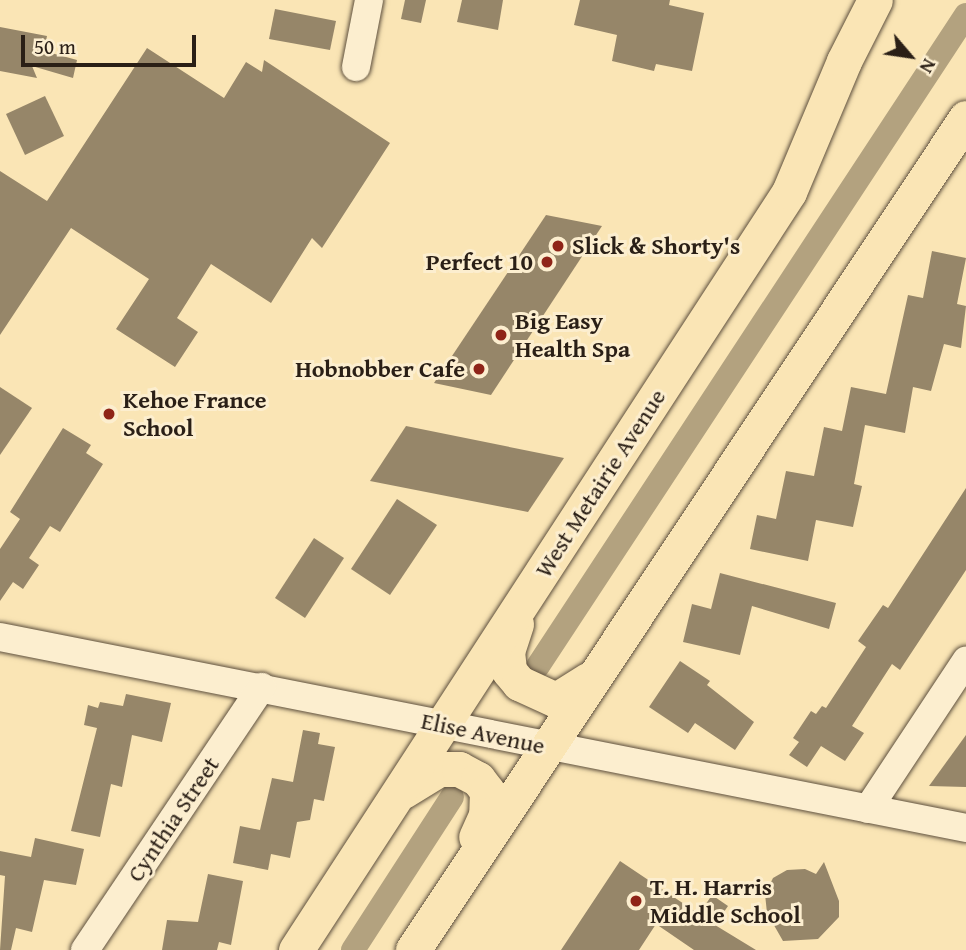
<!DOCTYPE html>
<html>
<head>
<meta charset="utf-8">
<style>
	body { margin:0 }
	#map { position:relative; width:966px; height:950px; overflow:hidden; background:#fae5b5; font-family:"Gentium Book Plus",serif }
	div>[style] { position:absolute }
	.canal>* { height:24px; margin:-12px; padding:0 12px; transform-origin:12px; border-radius:12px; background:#b3a27f }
	.building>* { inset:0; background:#968669 }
	.roads { filter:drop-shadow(0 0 2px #5e503e) drop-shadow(0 0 2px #5e503e) }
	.minor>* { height:28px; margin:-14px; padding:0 14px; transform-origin:14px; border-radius:14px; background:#fceecf }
	.major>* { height:35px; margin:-17.5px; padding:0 17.5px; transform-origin:17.5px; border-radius:17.5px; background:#fae5b5 }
	.dots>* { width:19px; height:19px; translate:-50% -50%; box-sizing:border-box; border:4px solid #fceecf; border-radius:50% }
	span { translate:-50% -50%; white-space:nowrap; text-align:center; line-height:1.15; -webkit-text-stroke:6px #fceecf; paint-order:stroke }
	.poi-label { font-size:24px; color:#2a1f16; font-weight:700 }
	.left { translate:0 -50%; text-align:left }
	.right { translate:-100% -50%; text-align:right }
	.street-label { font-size:24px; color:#2a1f16 }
	.north { position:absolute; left:875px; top:21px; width:70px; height:70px; -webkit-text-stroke:5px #fceecf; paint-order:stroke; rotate:119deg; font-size:19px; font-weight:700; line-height:28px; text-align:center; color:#2a1f16 }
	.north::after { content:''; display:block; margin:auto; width:24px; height:32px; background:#2a1f16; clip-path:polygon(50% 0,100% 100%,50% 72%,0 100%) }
	.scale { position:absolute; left:21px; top:35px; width:175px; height:32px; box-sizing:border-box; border:4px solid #2a1f16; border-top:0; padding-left:9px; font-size:21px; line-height:24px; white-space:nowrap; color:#2a1f16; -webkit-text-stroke:5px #fceecf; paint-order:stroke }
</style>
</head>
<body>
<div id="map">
	<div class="canal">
		<i style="left:538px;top:666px;width:779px;rotate:-56.68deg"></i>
		<i style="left:353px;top:950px;width:182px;rotate:-57.1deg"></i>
	</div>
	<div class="building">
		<i style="clip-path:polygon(405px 0,426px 0,421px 23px,401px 19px)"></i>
		<i style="clip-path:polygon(462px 0,503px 0,498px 30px,457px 22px)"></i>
		<i style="clip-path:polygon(580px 0,670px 0,669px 5px,704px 13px,692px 71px,656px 64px,654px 71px,612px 61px,617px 35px,574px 25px)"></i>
		<i style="clip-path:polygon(275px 9px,336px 21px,330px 50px,269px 39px)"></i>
		<i style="clip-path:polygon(0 27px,47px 36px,44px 51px,77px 60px,73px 78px,32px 66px,37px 78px,0 71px)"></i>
		<i style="clip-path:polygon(147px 48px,224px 98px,246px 62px,262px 72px,264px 60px,390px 143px,322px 248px,312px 238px,271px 303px,211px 264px,177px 318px,198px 332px,175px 367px,116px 329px,149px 279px,71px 228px,0 335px,0 171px,47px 201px)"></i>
		<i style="clip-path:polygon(45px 96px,64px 136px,25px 155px,6px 114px)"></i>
		<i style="clip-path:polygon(546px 215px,602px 226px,491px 395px,434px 383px)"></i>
		<i style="clip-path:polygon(932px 251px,966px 258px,957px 304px,966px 306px,961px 348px,944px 344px,931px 391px,913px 387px,905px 433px,865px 425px,854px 484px,862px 486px,853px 527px,816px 520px,808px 561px,750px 549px,757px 515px,776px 519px,786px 471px,814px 476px,824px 427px,842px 431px,851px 387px,886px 394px,908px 295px,923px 298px)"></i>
		<i style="clip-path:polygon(0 387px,32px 408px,0 455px)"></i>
		<i style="clip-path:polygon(406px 426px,564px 458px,528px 512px,370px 481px)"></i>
		<i style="clip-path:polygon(63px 428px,91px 445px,86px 453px,103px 464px,60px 532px,50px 526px,29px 558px,39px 565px,23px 589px,13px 582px,0 601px,0 549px,20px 519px,10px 512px)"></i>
		<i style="clip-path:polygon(966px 488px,966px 570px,900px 670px,892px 664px,852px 726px,864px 733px,845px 761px,821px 746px,807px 767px,789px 755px,799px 742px,793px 738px,811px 711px,816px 714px,822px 706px,826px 708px,866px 647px,858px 641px,883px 605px,888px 608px)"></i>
		<i style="clip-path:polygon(397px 499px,437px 525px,390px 595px,351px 569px)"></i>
		<i style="clip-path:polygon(314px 538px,344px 558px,305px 618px,275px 598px)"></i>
		<i style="clip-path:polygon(720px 573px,836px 603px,829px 629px,752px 606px,740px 655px,683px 642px,692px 604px,711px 609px)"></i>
		<i style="clip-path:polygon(680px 661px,710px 681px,707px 685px,754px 722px,735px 750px,695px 723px,688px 733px,649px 707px)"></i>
		<i style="clip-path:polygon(126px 694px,171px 703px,162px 742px,132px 735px,122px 787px,111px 784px,100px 837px,71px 831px,97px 728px,84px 725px,88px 705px,98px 708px,100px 702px,123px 706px)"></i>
		<i style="clip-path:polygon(303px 730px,320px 733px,318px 744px,335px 747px,324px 801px,314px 799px,310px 820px,297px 822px,290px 858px,271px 854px,268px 870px,233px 863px,240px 826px,260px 830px,272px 778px,293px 782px)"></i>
		<i style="clip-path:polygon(966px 735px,966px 787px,929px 786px)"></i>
		<i style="clip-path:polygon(35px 838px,84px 849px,76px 885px,44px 880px,32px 932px,16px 928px,11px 950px,0 950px,5px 876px,0 875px,0 851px,31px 857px)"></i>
		<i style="clip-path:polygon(620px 861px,699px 914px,712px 895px,728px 906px,715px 925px,756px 950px,694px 950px,656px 924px,639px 950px,561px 950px)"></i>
		<i style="clip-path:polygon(824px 862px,839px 901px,839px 917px,818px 939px,783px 941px,767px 913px,765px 894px,773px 878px,787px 870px,805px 869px,816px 874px)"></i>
		<i style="clip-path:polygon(208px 874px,243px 881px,231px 945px,219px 942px,217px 950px,162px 950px,167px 920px,198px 922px)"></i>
	</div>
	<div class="roads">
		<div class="minor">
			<i style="left:356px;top:67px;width:68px;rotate:-79deg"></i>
			<i style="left:0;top:637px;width:985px;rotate:11.18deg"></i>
			<i style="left:868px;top:809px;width:178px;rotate:-56.5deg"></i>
			<i style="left:85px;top:950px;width:317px;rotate:-56.1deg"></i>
		</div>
		<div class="major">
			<i style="left:516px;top:624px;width:28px;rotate:108deg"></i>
			<i style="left:507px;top:651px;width:20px;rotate:84deg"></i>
			<i style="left:509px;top:671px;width:16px;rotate:50deg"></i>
			<i style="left:519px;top:683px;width:41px;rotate:24.7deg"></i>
			<i style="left:556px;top:700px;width:38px;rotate:-32deg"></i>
			<i style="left:403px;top:791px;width:42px;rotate:-31.4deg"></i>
			<i style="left:439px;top:769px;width:20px"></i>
			<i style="left:459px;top:769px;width:21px;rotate:28deg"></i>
			<i style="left:478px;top:779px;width:15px;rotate:53deg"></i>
			<i style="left:487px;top:791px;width:24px;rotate:92deg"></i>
			<i style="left:486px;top:815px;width:24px;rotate:114deg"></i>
			<i style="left:296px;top:950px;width:904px;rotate:-56.96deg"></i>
			<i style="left:789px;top:192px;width:142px;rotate:-67.2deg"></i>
			<i style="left:844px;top:61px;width:68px;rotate:-63.1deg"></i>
			<i style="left:413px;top:950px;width:999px;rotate:-56.39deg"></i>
		</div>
	</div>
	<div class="dots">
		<i style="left:558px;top:246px;background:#8f2418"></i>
		<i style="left:547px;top:262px;background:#8f2418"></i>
		<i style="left:501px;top:335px;background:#8f2418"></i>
		<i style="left:479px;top:369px;background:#8f2418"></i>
		<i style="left:109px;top:414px;background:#8f2418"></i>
		<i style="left:636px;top:901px;background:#8f2418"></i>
	</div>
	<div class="poi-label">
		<span class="left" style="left:572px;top:246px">Slick &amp; Shorty's</span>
		<span class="right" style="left:533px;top:262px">Perfect 10</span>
		<span class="left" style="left:515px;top:335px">Big Easy<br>Health Spa</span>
		<span class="right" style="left:465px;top:369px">Hobnobber Cafe</span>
		<span class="left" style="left:123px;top:414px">Kehoe France<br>School</span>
		<span class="left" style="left:650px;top:901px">T. H. Harris<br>Middle School</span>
	</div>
	<div class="street-label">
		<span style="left:600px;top:483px;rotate:-57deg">West Metairie Avenue</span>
		<span style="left:483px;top:733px;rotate:12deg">Elise Avenue</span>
		<span style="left:173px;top:819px;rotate:-56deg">Cynthia Street</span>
	</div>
	<div class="north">N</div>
	<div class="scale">50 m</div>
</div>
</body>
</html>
